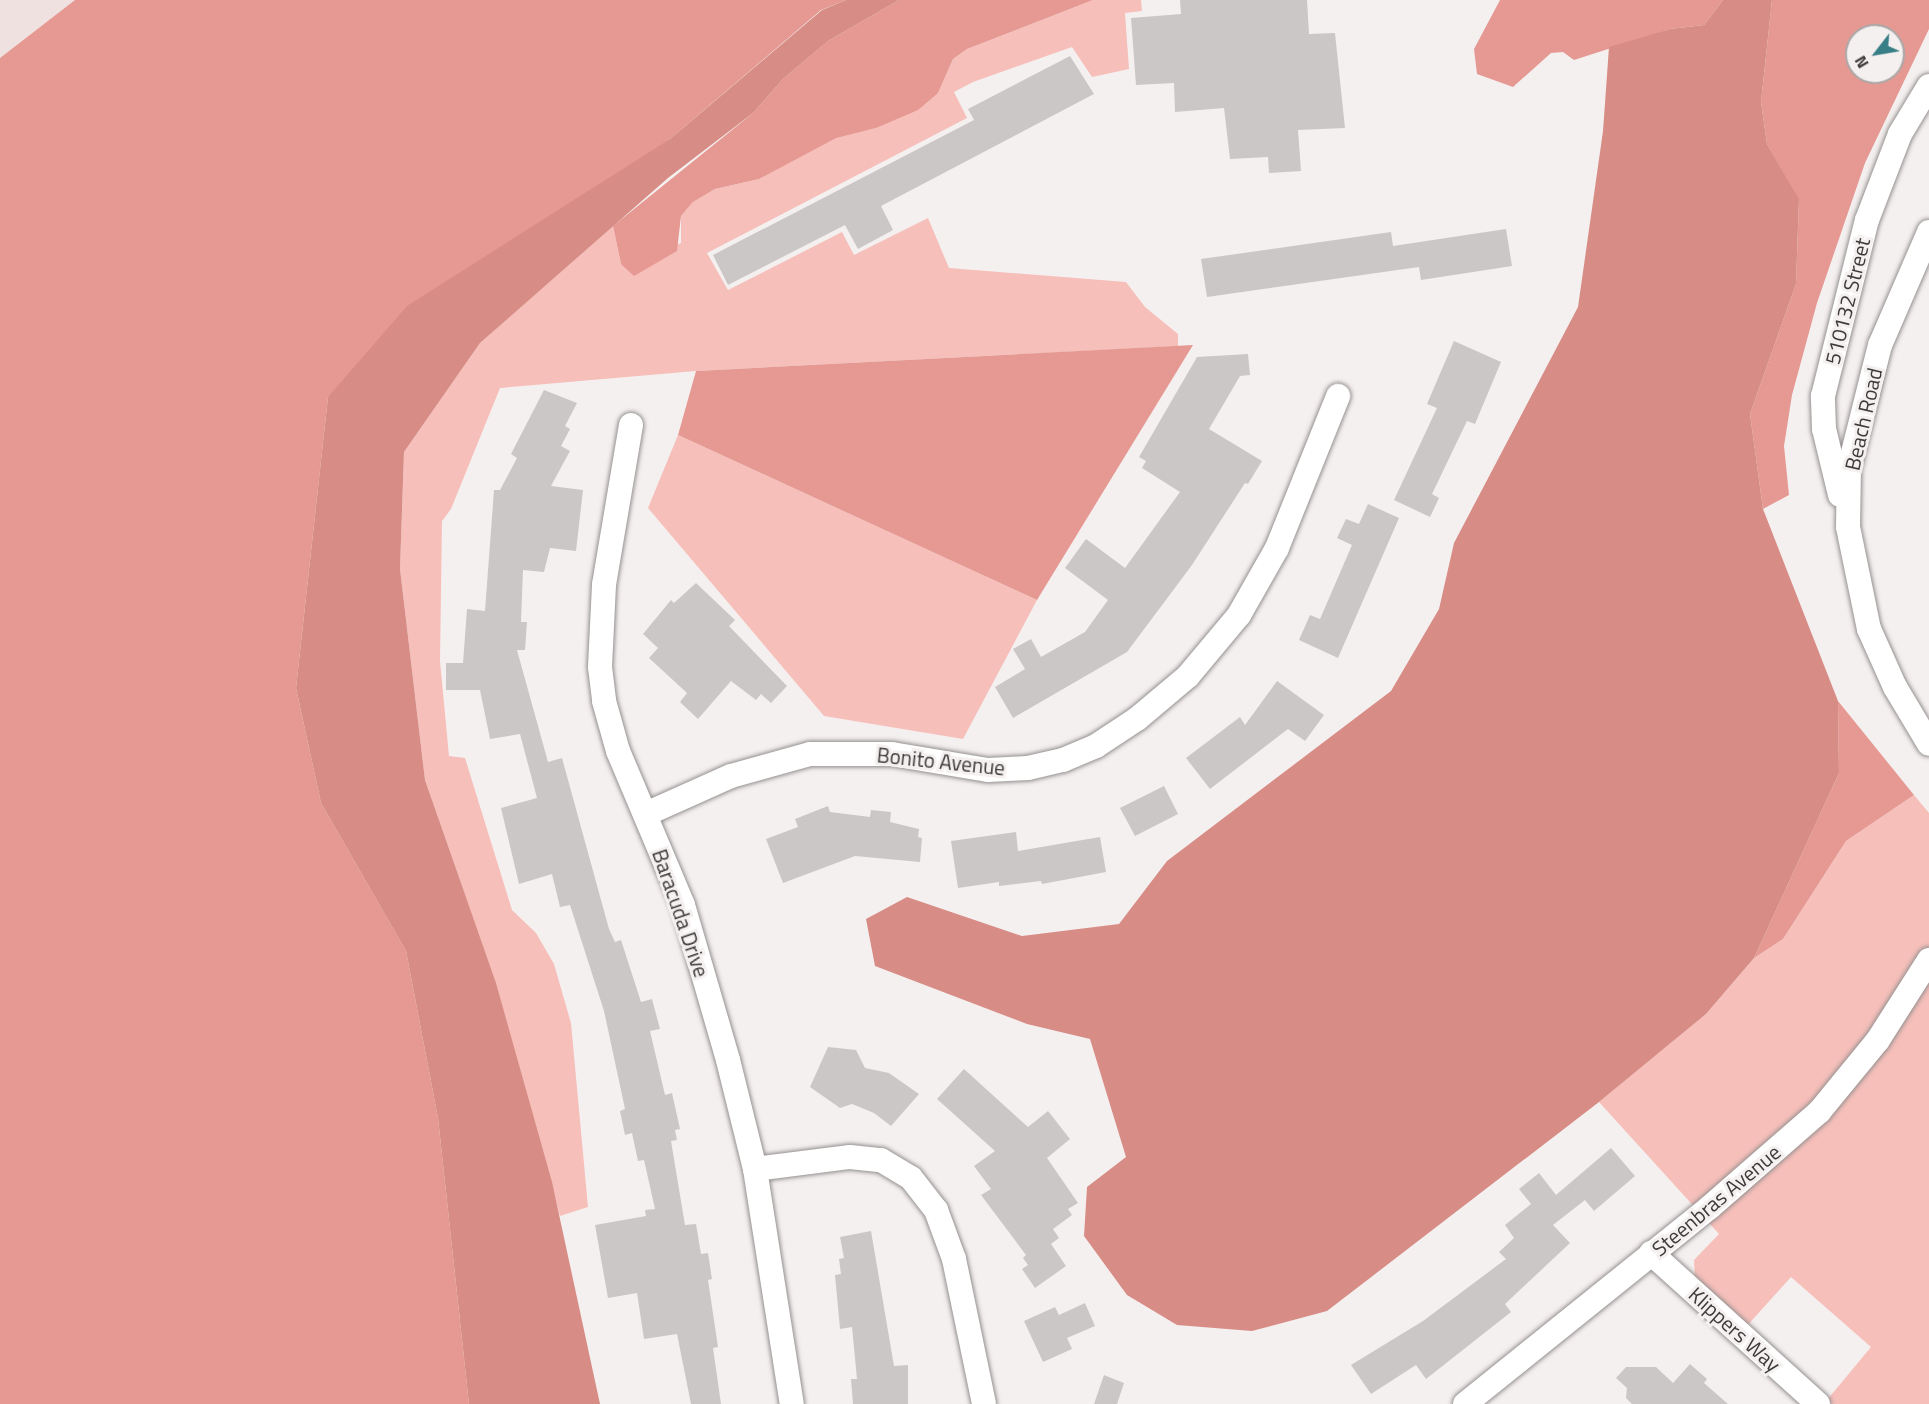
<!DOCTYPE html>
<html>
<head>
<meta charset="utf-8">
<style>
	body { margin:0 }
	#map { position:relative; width:1929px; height:1404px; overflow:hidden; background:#f5f0f0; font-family:"Titillium Web",sans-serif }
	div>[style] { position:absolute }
	.built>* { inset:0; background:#efe1e0 }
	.green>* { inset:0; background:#f6bfba }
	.forest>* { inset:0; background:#e59992 }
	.water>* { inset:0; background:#d78c85 }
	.building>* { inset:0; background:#cbc7c6 }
	.roads { filter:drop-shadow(0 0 2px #959190) drop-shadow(0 0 2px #959190) }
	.street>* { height:24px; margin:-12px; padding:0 12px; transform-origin:12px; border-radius:12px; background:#fff }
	span { translate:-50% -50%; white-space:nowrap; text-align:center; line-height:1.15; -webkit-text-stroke:6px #f5f0f0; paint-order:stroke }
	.street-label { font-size:21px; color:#3c3a3a }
	.north { position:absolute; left:1845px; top:24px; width:60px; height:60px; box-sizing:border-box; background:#f5f0f0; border:2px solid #aba7a7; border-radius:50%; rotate:239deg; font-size:16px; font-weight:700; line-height:24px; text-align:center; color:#3c3a3a }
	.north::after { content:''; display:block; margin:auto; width:21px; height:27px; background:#377e86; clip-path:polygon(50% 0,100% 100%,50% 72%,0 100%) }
</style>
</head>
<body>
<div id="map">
	<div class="built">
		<i style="clip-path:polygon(0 0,75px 0,0 58px)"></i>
	</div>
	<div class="green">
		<i style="clip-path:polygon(1093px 0,1141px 0,1142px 11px,1125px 13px,1129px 69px,1092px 77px,1072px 47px,973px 82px,954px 92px,967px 118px,707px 253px,728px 290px,842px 232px,854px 255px,928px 218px,949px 268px,1126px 282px,1145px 307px,1178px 334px,1178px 346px,696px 371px,500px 388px,451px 509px,442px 521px,440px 661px,449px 756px,465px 758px,512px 910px,536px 933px,554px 964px,571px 1023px,588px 1207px,560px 1216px,496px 984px,425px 780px,400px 569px,404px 452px,480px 343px,613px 226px,621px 264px,681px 243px,681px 216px,693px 202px,715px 189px,759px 179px,836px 137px,876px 128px,938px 93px,953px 59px,967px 49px)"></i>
		<i style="clip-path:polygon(678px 435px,1037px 600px,963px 739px,824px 716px,648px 508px)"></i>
		<i style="clip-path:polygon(1914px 795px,1929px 813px,1929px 1404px,1832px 1404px,1827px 1400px,1871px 1347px,1791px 1277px,1745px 1328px,1695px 1281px,1694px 1260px,1719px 1234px,1599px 1102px,1706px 1014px,1754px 958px,1783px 939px,1846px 841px)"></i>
	</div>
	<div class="forest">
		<i style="clip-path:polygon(75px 0,846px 0,821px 10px,670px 139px,328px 397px,296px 688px,321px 803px,406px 951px,438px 1118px,469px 1404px,0 1404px,0 58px)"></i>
		<i style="clip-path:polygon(899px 0,1093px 0,967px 49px,953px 59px,938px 93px,918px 110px,876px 128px,836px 138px,759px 179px,715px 189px,693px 202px,681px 216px,677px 251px,634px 276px,621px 264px,613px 226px,753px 113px,783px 79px,828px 41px)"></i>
		<i style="clip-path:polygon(1500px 0,1723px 0,1704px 25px,1670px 29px,1574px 60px,1563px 52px,1551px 53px,1513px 87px,1477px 74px,1474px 49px)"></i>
		<i style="clip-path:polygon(evenodd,1772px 0,1929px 0,1929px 29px,1865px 163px,1817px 303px,1792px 395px,1784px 446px,1789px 495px,1763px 509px,1750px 414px,1796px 284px,1799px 200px,1767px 144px,1761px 102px,1772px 0,1857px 36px,1893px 36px,1893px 72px,1857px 72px,1857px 36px)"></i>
		<i style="clip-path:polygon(1193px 345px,1037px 600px,678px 435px,696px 371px)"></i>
		<i style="clip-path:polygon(1838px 701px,1914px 795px,1846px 841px,1783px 939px,1754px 958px,1839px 773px)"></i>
	</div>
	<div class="water">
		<i style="clip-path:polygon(846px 0,899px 0,828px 41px,783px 79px,753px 113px,668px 178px,480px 343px,404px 452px,400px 569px,425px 780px,496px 983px,552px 1182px,600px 1404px,469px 1404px,438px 1118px,406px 951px,321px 803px,296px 688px,328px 397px,407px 306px,670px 139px,822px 10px)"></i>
		<i style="clip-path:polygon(1723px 0,1772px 0,1761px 102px,1767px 144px,1799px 199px,1796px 284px,1750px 414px,1763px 509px,1838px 701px,1839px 773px,1754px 958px,1706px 1014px,1599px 1102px,1327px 1311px,1252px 1331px,1177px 1325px,1127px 1295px,1084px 1236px,1087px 1187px,1126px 1157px,1090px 1039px,1027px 1024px,875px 966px,866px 919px,907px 897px,1022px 936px,1119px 924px,1167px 861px,1391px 691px,1439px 609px,1454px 543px,1578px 307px,1603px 131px,1609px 47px,1670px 29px,1704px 25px)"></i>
	</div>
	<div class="building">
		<i style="clip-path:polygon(1180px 0,1307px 0,1309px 34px,1335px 33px,1345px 128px,1298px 130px,1301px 171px,1269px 173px,1268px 157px,1230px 159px,1224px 108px,1175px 112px,1174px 83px,1136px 85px,1131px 18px,1181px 14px)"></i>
		<i style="clip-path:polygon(1070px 56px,1094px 94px,881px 206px,893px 230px,858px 249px,845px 225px,728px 285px,713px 255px,974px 120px,968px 109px)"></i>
		<i style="clip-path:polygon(1506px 229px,1512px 266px,1421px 280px,1419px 267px,1207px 297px,1201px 259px,1391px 232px,1393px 246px)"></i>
		<i style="clip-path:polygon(1454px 341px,1501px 362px,1475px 424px,1467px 421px,1432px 494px,1439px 498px,1430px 517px,1394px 500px,1437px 408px,1427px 404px)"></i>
		<i style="clip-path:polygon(1248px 354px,1250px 375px,1240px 376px,1209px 429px,1262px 461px,1248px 484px,1245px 483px,1192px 565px,1127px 652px,1013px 718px,995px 687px,1025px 669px,1013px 649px,1031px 639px,1041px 657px,1085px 632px,1108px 600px,1065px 568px,1086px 539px,1125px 568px,1180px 492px,1142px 468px,1146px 461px,1139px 457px,1197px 357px)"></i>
		<i style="clip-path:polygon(544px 390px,577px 403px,565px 426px,570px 429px,561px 446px,570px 451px,551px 486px,583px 490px,576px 551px,550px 548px,544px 572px,523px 570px,521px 622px,527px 622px,525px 650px,517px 650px,548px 762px,562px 758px,609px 929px,615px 942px,621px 940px,641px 1002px,652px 999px,660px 1029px,650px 1031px,665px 1095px,672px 1093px,680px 1129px,675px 1130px,677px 1140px,671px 1141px,685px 1225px,696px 1224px,701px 1254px,708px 1253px,712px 1279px,708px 1280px,718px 1347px,713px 1348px,721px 1404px,691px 1404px,677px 1334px,644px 1339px,637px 1293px,608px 1298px,595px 1225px,646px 1216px,645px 1210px,655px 1209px,644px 1160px,638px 1161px,632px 1133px,625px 1135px,620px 1111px,625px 1109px,604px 1011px,570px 905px,560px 907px,552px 874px,519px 884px,501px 808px,537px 798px,520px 734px,490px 739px,480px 690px,446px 690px,446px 663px,463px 663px,467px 609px,485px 611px,494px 490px,500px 490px,517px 458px,511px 454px)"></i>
		<i style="clip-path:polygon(1368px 504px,1399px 518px,1338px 658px,1299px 640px,1310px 615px,1320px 619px,1352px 545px,1337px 538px,1346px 519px,1359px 524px)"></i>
		<i style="clip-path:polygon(696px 583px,735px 620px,729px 626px,787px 686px,771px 703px,761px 694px,756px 700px,731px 681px,698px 719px,680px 702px,687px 693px,649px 658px,658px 648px,643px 634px,671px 600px,674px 603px)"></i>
		<i style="clip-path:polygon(1277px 681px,1324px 715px,1305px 741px,1288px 729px,1210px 789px,1186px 758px,1240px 717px,1245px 725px)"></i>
		<i style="clip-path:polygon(1164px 786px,1178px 814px,1135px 836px,1120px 808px)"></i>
		<i style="clip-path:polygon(828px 806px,830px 812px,870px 817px,871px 810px,891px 812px,890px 822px,919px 829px,918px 837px,922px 838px,920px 862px,855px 856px,783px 883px,766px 839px,798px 827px,795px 819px)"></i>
		<i style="clip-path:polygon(1016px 832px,1018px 851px,1100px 837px,1106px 872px,1042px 884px,1041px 881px,999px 886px,999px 882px,958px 888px,951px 841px)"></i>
		<i style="clip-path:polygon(828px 1047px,856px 1050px,865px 1068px,889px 1073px,919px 1094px,891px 1126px,874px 1113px,852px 1104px,840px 1108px,810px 1087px)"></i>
		<i style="clip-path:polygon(964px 1069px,1028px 1127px,1048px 1111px,1070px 1139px,1047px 1158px,1078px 1203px,1068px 1209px,1072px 1215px,1053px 1229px,1059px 1238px,1051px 1244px,1066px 1266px,1035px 1288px,1022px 1269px,1028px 1265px,1023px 1258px,1026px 1255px,981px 1195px,991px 1189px,974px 1166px,995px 1151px,937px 1099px)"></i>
		<i style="clip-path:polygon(1611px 1148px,1635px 1176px,1594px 1211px,1585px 1200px,1553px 1225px,1570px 1243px,1505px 1304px,1511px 1312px,1426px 1379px,1416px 1365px,1371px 1394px,1351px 1365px,1423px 1321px,1506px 1259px,1499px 1252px,1514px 1238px,1505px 1225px,1531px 1204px,1519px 1189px,1539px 1173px,1556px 1195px)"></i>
		<i style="clip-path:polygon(871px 1231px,894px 1366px,908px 1365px,908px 1404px,853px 1404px,851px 1379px,857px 1379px,852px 1327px,840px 1329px,835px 1275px,841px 1274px,839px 1259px,844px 1258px,840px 1237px)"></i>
		<i style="clip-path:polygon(1085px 1303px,1095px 1326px,1067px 1338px,1072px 1349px,1043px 1362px,1024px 1321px,1055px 1307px,1059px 1315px)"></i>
		<i style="clip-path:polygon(1690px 1364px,1707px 1379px,1704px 1383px,1728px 1404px,1632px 1404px,1626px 1398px,1627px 1388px,1616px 1378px,1626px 1367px,1656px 1367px,1673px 1383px)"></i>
		<i style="clip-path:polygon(1104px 1375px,1124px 1383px,1117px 1404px,1094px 1404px)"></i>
	</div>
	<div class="roads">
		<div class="street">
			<i style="left:1929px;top:232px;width:123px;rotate:113.4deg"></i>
			<i style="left:1880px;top:345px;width:127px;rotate:104.1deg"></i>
			<i style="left:1849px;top:468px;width:59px;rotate:91deg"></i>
			<i style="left:1848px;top:527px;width:104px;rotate:78.4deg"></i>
			<i style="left:1869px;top:629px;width:64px;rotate:65.9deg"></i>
			<i style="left:1895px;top:687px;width:66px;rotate:59.2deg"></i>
			<i style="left:631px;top:425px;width:162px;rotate:99.6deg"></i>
			<i style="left:604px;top:585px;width:82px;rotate:92.8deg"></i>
			<i style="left:600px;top:667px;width:34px;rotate:83deg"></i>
			<i style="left:604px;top:701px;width:52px;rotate:74.4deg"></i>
			<i style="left:618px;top:751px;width:167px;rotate:67.1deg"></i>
			<i style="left:683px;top:905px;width:161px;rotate:73.8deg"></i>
			<i style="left:728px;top:1060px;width:112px;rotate:76.1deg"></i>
			<i style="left:755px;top:1169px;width:238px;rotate:81.1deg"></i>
			<i style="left:1840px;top:495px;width:68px;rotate:-103.6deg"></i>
			<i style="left:1824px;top:429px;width:33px;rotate:-92deg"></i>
			<i style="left:1823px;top:396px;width:181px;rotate:-76deg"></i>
			<i style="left:1867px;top:220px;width:92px;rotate:-69deg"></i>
			<i style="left:1900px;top:134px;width:56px;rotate:-58.9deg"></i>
			<i style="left:646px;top:814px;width:93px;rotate:-24.1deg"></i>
			<i style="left:731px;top:776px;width:82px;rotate:-15.6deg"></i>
			<i style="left:810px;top:754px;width:82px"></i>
			<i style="left:892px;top:754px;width:97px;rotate:9.5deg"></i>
			<i style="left:988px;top:770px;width:40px;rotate:-2.9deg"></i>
			<i style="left:1028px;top:768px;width:36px;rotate:-13deg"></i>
			<i style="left:1063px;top:760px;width:36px;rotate:-23deg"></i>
			<i style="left:1096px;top:746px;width:49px;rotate:-33.4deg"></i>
			<i style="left:1137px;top:719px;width:67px;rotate:-40.1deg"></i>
			<i style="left:1188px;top:676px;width:80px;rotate:-50.1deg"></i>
			<i style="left:1239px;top:615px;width:77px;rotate:-60.4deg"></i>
			<i style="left:1277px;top:548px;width:164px;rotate:-68.1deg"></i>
			<i style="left:755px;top:1169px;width:96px;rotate:-7.2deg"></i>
			<i style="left:850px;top:1157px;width:31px;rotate:6deg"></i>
			<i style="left:881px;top:1160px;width:35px;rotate:31deg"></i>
			<i style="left:911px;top:1178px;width:41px;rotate:52deg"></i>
			<i style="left:936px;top:1210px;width:52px;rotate:69.8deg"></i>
			<i style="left:954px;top:1259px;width:148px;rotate:78.3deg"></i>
			<i style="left:1651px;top:1253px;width:225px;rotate:42.1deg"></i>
			<i style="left:1465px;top:1404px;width:314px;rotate:-38.8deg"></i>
			<i style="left:1710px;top:1207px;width:145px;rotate:-41.1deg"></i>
			<i style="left:1819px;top:1112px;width:93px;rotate:-50.7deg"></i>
			<i style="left:1878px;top:1040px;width:95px;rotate:-57.5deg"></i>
		</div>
	</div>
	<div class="street-label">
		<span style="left:1847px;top:301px;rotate:-76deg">510132 Street</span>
		<span style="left:1863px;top:419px;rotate:-77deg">Beach Road</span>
		<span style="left:941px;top:761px;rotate:6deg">Bonito Avenue</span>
		<span style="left:681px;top:913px;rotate:71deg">Baracuda Drive</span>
		<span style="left:1716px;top:1200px;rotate:-40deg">Steenbras Avenue</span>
		<span style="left:1735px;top:1329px;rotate:42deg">Klippers Way</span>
	</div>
	<div class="north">N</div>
</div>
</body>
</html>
